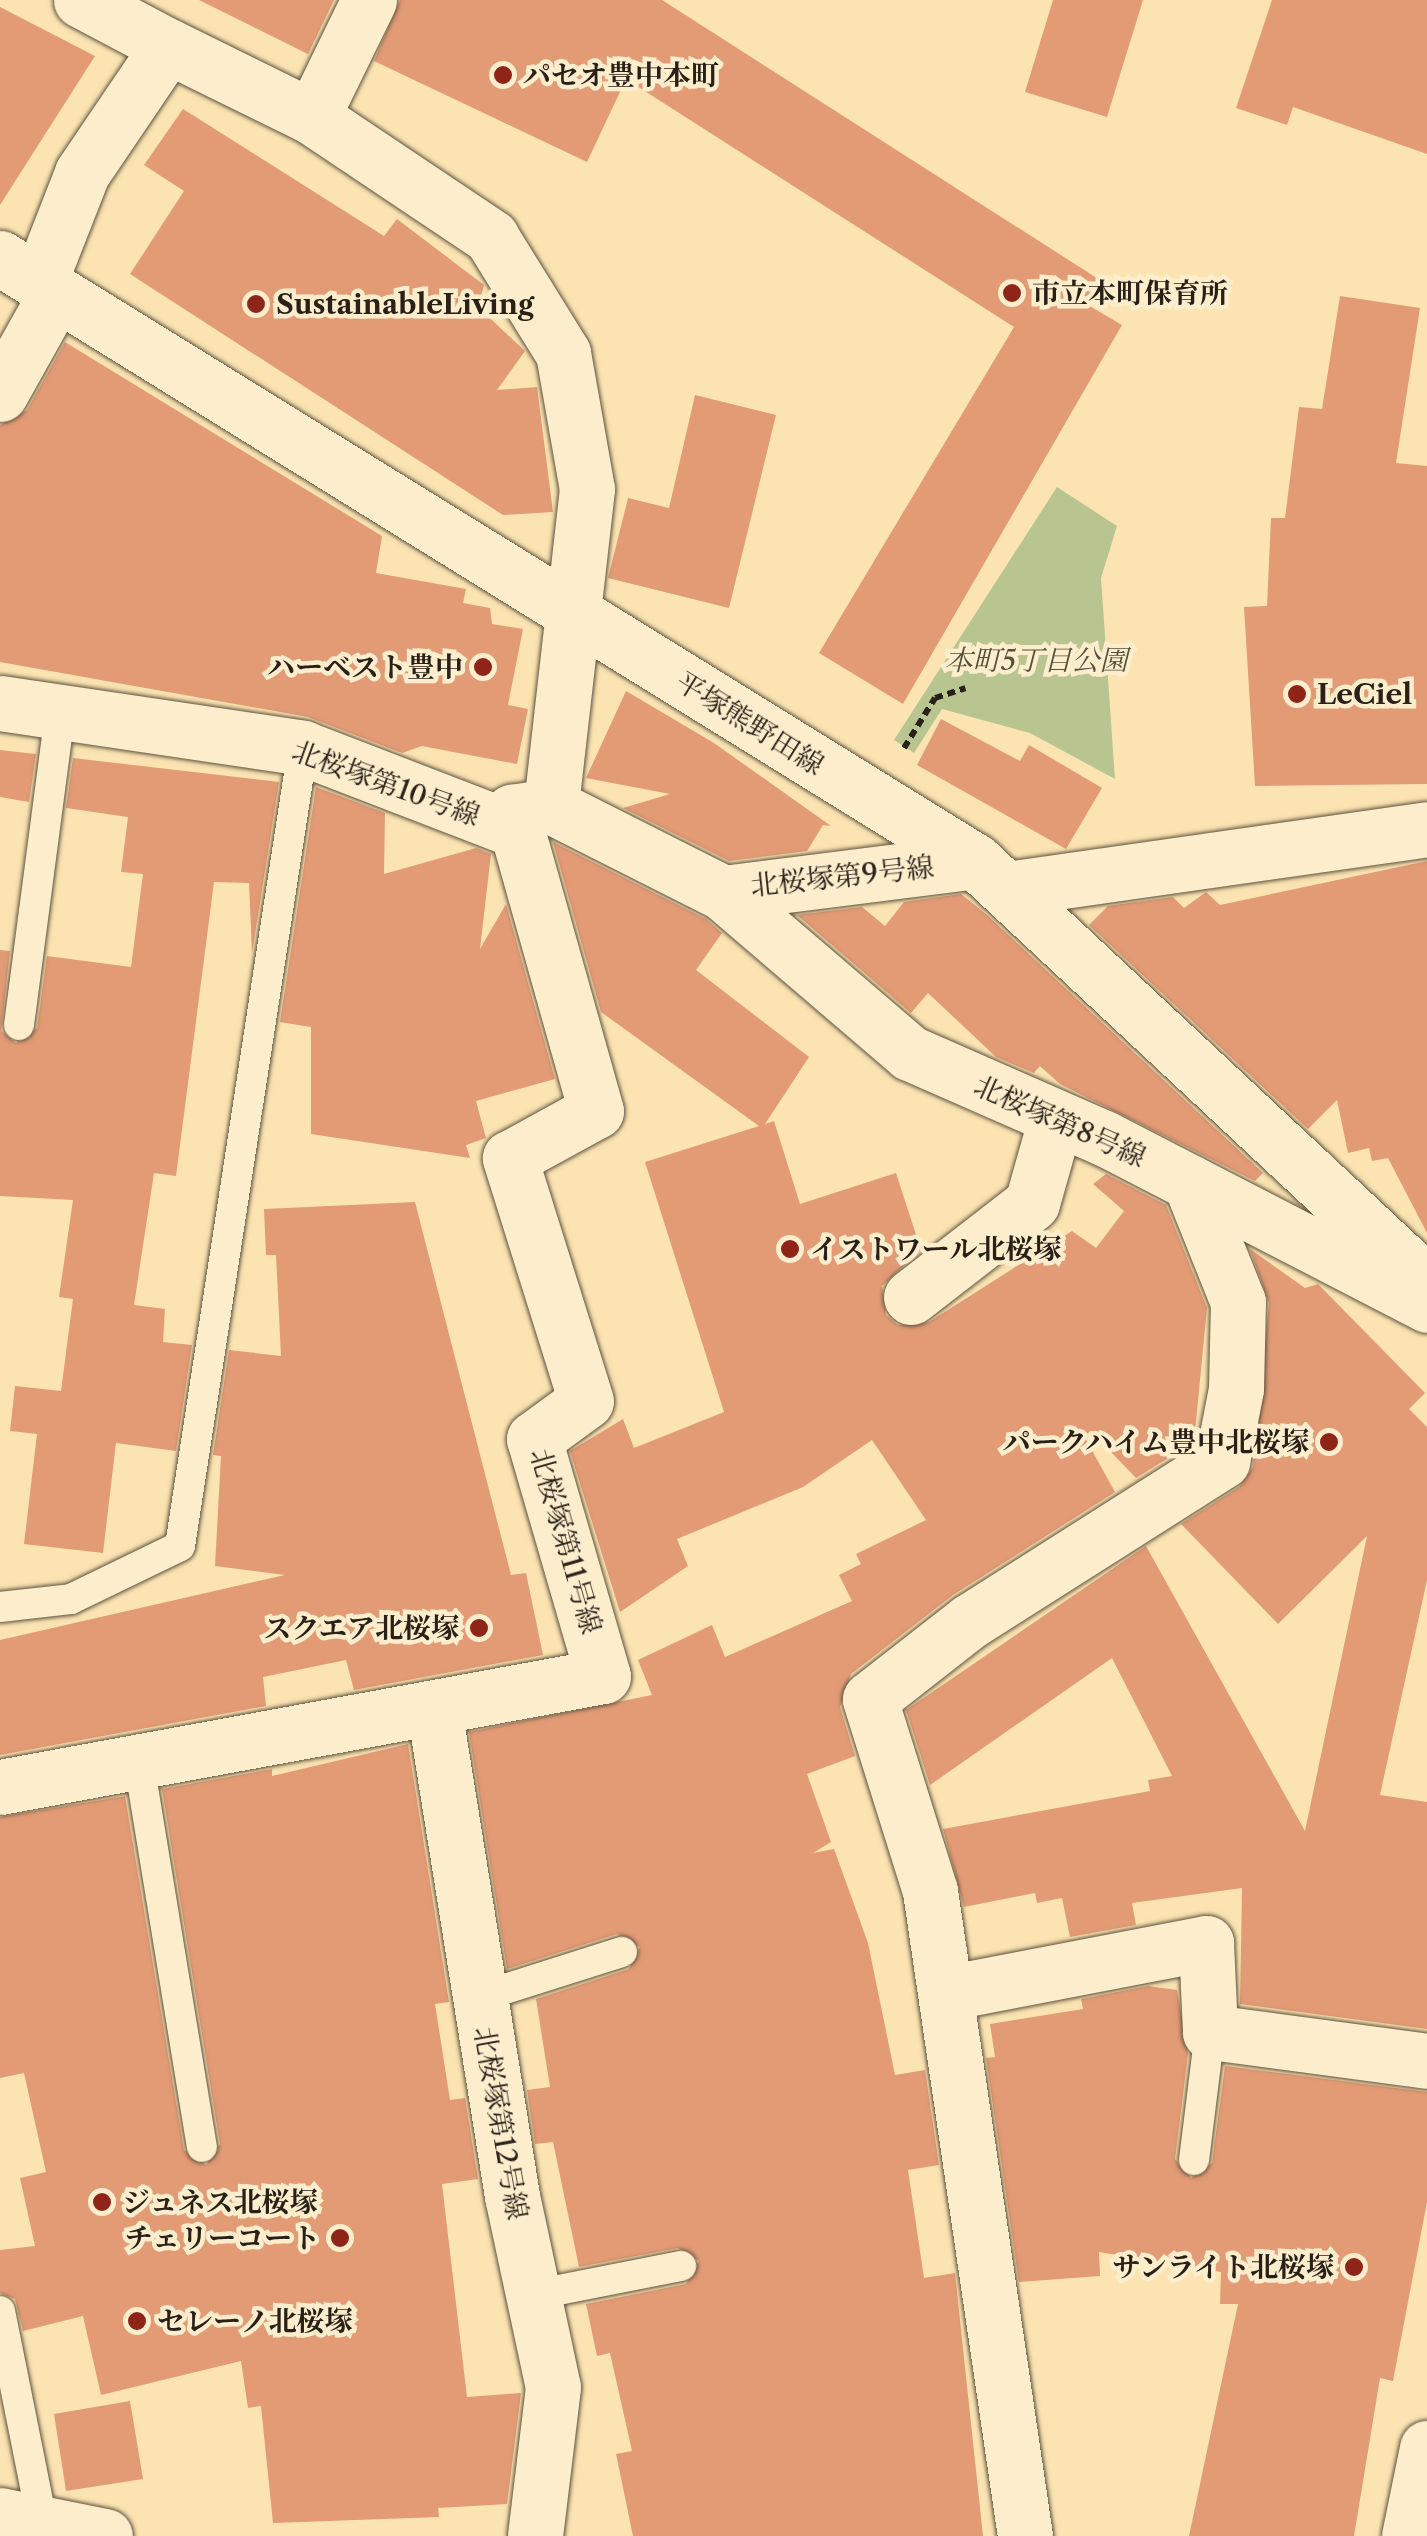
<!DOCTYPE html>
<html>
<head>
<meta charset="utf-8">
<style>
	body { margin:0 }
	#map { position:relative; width:1427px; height:2536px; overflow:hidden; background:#fbe4b2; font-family:"Libre Caslon Text","Noto Serif JP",serif }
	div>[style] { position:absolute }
	.green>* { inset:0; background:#b8c591 }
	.building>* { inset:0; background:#e39b76 }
	.path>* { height:6px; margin-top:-3px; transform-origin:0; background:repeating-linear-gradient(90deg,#292018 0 8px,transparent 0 13px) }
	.roads { filter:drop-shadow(0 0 2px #5e513e) drop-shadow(0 0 2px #5e513e) }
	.lane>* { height:30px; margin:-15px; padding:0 15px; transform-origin:15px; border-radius:15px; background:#fcedcd }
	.street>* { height:55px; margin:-27.5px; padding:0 27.5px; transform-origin:27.5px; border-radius:27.5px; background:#fcedcd }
	.secondary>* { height:55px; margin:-27.5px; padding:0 27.5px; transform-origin:27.5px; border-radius:27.5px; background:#fcedcd }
	.dots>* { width:28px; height:28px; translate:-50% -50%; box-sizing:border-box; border:5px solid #fcedcd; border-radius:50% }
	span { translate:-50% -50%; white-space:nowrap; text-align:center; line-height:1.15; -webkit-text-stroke:9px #fcedcd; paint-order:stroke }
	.poi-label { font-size:28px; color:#292018; font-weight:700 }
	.left { translate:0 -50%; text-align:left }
	.right { translate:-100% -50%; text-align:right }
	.park-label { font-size:28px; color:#54523c; font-style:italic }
	.street-label { font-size:28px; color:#292018 }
</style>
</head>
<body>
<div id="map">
	<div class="green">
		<i style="clip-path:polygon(1057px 487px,1117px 526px,1101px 578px,1115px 779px,1030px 733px,942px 709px,914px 753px,894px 740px)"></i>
	</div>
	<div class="building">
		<i style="clip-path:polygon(199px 0,334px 0,308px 54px)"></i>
		<i style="clip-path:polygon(400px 0,662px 0,1103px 282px,1088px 305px,1122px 325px,903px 704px,819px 653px,1014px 327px,626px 79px,587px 162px,374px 61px)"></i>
		<i style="clip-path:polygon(1053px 0,1143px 0,1107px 117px,1025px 92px)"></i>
		<i style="clip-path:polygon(1272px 0,1427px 0,1427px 154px,1293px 107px,1287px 125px,1236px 108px)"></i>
		<i style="clip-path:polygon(0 7px,95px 56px,0 205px)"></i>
		<i style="clip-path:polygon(183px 109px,384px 236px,397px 219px,484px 285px,478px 307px,525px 351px,497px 390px,537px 387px,553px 512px,503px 515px,130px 274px,184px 191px,144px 165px)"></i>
		<i style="clip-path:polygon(1340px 296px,1420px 308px,1396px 463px,1427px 466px,1427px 784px,1255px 786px,1244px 607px,1267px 606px,1271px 518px,1285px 518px,1299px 407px,1322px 409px)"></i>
		<i style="clip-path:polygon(65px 342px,382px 536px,376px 573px,466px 589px,463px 603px,490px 608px,492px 624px,523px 629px,508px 705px,528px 709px,517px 764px,422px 746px,402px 753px,308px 717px,0 662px,0 425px,27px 410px)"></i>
		<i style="clip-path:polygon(695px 395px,776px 415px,729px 608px,608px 578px,628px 498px,669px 508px)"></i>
		<i style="clip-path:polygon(626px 691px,714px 743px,831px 826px,823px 825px,807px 851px,729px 861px,623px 808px,670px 794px,586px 778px)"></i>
		<i style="clip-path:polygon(941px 719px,1020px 761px,1029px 745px,1102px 788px,1066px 849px,917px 765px)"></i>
		<i style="clip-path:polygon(0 750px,36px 754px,29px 802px,0 797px)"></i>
		<i style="clip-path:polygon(73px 758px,279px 782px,252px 953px,249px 883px,214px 882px,176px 1176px,154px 1173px,134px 1305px,165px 1309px,163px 1342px,192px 1345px,176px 1451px,116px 1443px,103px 1553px,24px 1544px,37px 1434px,10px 1431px,15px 1386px,61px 1391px,73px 1299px,59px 1297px,73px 1200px,0 1196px,0 950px,10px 951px,1px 1031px,16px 1043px,37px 1028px,47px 956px,131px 967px,143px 874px,121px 872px,128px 817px,66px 808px)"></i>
		<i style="clip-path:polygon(316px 787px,385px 813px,384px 874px,476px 848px,491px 854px,480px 949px,506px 904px,555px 1079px,476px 1101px,486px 1138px,466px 1145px,470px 1158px,311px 1134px,311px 1027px,280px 1022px)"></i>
		<i style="clip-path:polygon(553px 842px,706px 919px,722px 933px,696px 970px,809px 1057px,765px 1124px,774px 1121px,800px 1204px,896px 1173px,921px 1250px,882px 1286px,886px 1315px,898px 1325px,929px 1322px,1072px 1231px,1096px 1248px,1124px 1211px,1093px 1184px,1106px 1174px,1166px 1205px,1207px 1308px,1194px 1442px,1136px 1478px,1091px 1431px,1084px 1436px,1115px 1492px,953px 1595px,851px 1674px,840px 1707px,855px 1756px,807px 1774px,831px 1842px,813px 1853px,834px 1849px,868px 1943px,895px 2075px,925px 2070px,939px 2165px,908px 2170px,924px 2278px,955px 2273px,983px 2536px,633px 2536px,616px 2454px,632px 2451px,610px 2353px,597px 2356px,586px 2304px,686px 2284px,699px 2261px,678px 2248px,579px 2267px,553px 2142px,535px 2144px,527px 2090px,550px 2087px,536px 1999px,629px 1969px,640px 1947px,617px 1934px,507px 1969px,469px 1732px,652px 1695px,638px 1660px,712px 1625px,725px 1657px,852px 1601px,839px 1575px,861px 1564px,856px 1554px,926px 1520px,872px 1440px,803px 1487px,677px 1539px,688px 1566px,620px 1612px,570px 1451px,623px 1419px,634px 1448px,724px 1412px,645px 1162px,759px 1126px,601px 1012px)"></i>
		<i style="clip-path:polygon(1427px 861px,1427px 1233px,1388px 1158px,1372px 1161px,1369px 1148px,1348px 1153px,1337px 1100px,1308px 1129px,1089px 925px,1108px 906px,1173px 897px,1184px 908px,1206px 892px,1220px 905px)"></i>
		<i style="clip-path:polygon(961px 894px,986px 914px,1263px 1173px,1255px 1181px,1060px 1084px,1040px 1066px,1034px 1073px,996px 1057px,928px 993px,911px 1013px,797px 915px,862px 907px,885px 926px,904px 902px)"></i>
		<i style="clip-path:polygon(415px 1202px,511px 1575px,526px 1573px,543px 1655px,354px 1690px,346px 1660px,263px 1677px,266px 1706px,0 1755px,0 1640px,285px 1575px,215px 1566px,221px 1456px,213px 1455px,229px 1350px,281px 1356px,276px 1255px,266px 1255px,264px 1209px)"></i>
		<i style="clip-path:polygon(1250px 1249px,1305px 1288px,1318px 1284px,1425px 1393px,1409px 1409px,1427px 1427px,1427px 1580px,1380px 1795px,1427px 1802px,1427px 2029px,1240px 2004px,1242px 1888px,1132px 1903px,1136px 1925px,1070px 1937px,1062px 1898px,1037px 1903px,1035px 1893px,964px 1907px,943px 1829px,1150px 1791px,1148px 1780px,1172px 1776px,1112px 1658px,930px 1785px,906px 1710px,1146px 1546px,1305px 1831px,1367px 1536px,1278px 1624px,1181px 1524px,1239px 1487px,1253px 1467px,1269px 1303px)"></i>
		<i style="clip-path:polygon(408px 1744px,449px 2002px,435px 2004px,450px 2100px,465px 2098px,478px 2179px,442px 2184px,467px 2397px,521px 2393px,507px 2504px,438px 2508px,439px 2517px,273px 2523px,261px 2406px,248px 2408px,241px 2361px,101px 2395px,83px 2316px,23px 2331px,15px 2299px,0 2293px,0 2250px,35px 2246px,20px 2178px,46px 2172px,24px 2073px,0 2078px,0 1817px,125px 1796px,184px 2150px,206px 2165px,220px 2144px,162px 1789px,272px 1769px,272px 1776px)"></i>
		<i style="clip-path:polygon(1148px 1986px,1177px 1990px,1188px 2054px,1175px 2159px,1191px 2178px,1212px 2163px,1225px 2066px,1427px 2092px,1427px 2202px,1393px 2381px,1380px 2378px,1354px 2536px,1189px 2536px,1238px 2304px,1220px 2304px,1221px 2272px,1099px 2252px,1100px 2276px,1019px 2282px,986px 2058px,995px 2057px,990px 2024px,1083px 2009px,1081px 1999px)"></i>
		<i style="clip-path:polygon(130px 2401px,143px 2479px,66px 2491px,54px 2414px)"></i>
	</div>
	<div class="path">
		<i style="left:904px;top:748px;width:59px;rotate:-58.2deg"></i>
		<i style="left:935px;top:698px;width:32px;rotate:-18deg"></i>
	</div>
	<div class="roads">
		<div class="lane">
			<i style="left:19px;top:1025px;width:316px;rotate:-82.5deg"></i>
			<i style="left:0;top:1607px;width:71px;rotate:-6.4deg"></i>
			<i style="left:71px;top:1599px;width:121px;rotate:-25.9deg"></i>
			<i style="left:180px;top:1546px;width:807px;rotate:-81.24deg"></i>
			<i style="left:139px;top:1763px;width:389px;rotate:80.7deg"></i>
			<i style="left:480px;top:1997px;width:149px;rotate:-17.6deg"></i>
			<i style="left:1194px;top:2160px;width:129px;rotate:-82.9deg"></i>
			<i style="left:533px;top:2295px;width:151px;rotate:-11.1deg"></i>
			<i style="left:0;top:2311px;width:215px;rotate:78.7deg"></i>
		</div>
		<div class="street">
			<i style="left:81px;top:0;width:98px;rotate:27.9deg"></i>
			<i style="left:312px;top:117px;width:216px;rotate:33.8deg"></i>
			<i style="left:491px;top:237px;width:137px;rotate:58.2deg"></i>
			<i style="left:563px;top:353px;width:138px;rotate:80deg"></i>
			<i style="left:587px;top:489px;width:319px;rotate:96.5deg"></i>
			<i style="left:39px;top:283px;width:118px;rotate:-68.6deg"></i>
			<i style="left:82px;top:173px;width:153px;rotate:-55.9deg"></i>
			<i style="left:168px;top:46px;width:161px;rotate:26.2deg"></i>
			<i style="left:312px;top:117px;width:130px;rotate:-64deg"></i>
			<i style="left:0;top:394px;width:115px;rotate:-60.8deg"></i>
			<i style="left:0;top:703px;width:306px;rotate:8.4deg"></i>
			<i style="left:303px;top:748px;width:230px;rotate:21.1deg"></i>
			<i style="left:551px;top:806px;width:193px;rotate:26.8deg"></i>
			<i style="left:723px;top:893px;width:254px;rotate:-7.2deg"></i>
			<i style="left:1007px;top:889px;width:424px;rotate:-8.1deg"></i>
			<i style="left:723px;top:893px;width:246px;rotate:40.6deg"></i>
			<i style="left:910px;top:1053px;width:212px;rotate:23.7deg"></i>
			<i style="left:1104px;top:1138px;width:364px;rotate:27.3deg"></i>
			<i style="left:911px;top:1297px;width:153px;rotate:-37.8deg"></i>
			<i style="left:1032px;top:1203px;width:88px;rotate:-74.2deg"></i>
			<i style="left:434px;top:1709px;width:493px;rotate:80.9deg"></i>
			<i style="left:512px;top:2196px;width:195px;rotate:77.9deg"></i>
			<i style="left:553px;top:2387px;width:150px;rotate:96.9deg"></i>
			<i style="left:0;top:1787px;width:613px;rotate:-10.43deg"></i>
			<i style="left:603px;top:1676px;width:247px;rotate:-106.2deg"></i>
			<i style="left:534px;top:1439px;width:64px;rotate:-36.2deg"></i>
			<i style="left:586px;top:1401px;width:255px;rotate:-107.4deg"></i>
			<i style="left:510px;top:1158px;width:98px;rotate:-28.7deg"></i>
			<i style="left:596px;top:1111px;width:311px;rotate:-105.7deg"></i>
			<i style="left:512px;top:812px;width:39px;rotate:-9deg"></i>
			<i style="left:946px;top:1993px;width:265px;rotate:-10.9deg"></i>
			<i style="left:1206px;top:1943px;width:89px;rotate:87.4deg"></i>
			<i style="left:1210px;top:2032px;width:219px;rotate:7.6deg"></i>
			<i style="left:0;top:2515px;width:107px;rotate:11.3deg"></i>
			<i style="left:1025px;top:2536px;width:652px;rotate:-98.38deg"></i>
			<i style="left:930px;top:1891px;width:201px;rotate:-107.4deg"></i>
			<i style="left:870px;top:1699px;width:127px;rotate:-38deg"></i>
			<i style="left:970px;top:1621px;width:299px;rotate:-32.4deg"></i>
			<i style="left:1222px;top:1461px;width:73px;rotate:-79deg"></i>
			<i style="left:1236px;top:1389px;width:87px;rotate:-88.7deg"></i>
			<i style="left:1238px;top:1302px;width:129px;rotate:-111.8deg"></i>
			<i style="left:1409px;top:2536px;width:90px;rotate:-78.4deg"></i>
		</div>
		<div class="secondary">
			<i style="left:0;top:258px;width:1146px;rotate:31.74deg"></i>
			<i style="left:975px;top:861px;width:618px;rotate:43.03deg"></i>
		</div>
	</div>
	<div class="dots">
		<i style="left:503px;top:75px;background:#8f2418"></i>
		<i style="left:1012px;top:293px;background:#8f2418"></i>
		<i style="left:256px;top:304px;background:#8f2418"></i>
		<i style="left:483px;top:667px;background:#8f2418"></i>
		<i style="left:1297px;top:694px;background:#8f2418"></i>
		<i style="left:790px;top:1249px;background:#8f2418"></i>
		<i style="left:1329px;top:1442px;background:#8f2418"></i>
		<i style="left:479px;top:1628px;background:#8f2418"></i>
		<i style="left:102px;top:2202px;background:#8f2418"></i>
		<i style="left:340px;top:2238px;background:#8f2418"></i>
		<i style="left:1354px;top:2267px;background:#8f2418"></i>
		<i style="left:137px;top:2321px;background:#8f2418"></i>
	</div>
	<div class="poi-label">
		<span class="left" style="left:523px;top:75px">パセオ豊中本町</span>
		<span class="left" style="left:1032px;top:293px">市立本町保育所</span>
		<span class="left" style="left:276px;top:304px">SustainableLiving</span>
		<span class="right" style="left:463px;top:667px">ハーベスト豊中</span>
		<span class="left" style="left:1317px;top:694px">LeCiel</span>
		<span class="left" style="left:810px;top:1249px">イストワール北桜塚</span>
		<span class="right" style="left:1309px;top:1442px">パークハイム豊中北桜塚</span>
		<span class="right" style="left:459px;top:1628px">スクエア北桜塚</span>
		<span class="left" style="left:122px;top:2202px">ジュネス北桜塚</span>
		<span class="right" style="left:320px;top:2238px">チェリーコート</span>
		<span class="right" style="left:1334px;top:2267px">サンライト北桜塚</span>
		<span class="left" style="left:157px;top:2321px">セレーノ北桜塚</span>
	</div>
	<div class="park-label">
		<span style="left:1036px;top:660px">本町5丁目公園</span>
	</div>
	<div class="street-label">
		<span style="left:750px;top:723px;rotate:32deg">平塚熊野田線</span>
		<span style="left:386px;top:783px;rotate:20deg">北桜塚第10号線</span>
		<span style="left:842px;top:876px;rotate:-6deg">北桜塚第9号線</span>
		<span style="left:1060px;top:1121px;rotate:24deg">北桜塚第8号線</span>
		<span style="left:566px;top:1541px;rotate:74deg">北桜塚第11号線</span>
		<span style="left:501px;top:2123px;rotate:80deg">北桜塚第12号線</span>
	</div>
</div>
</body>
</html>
